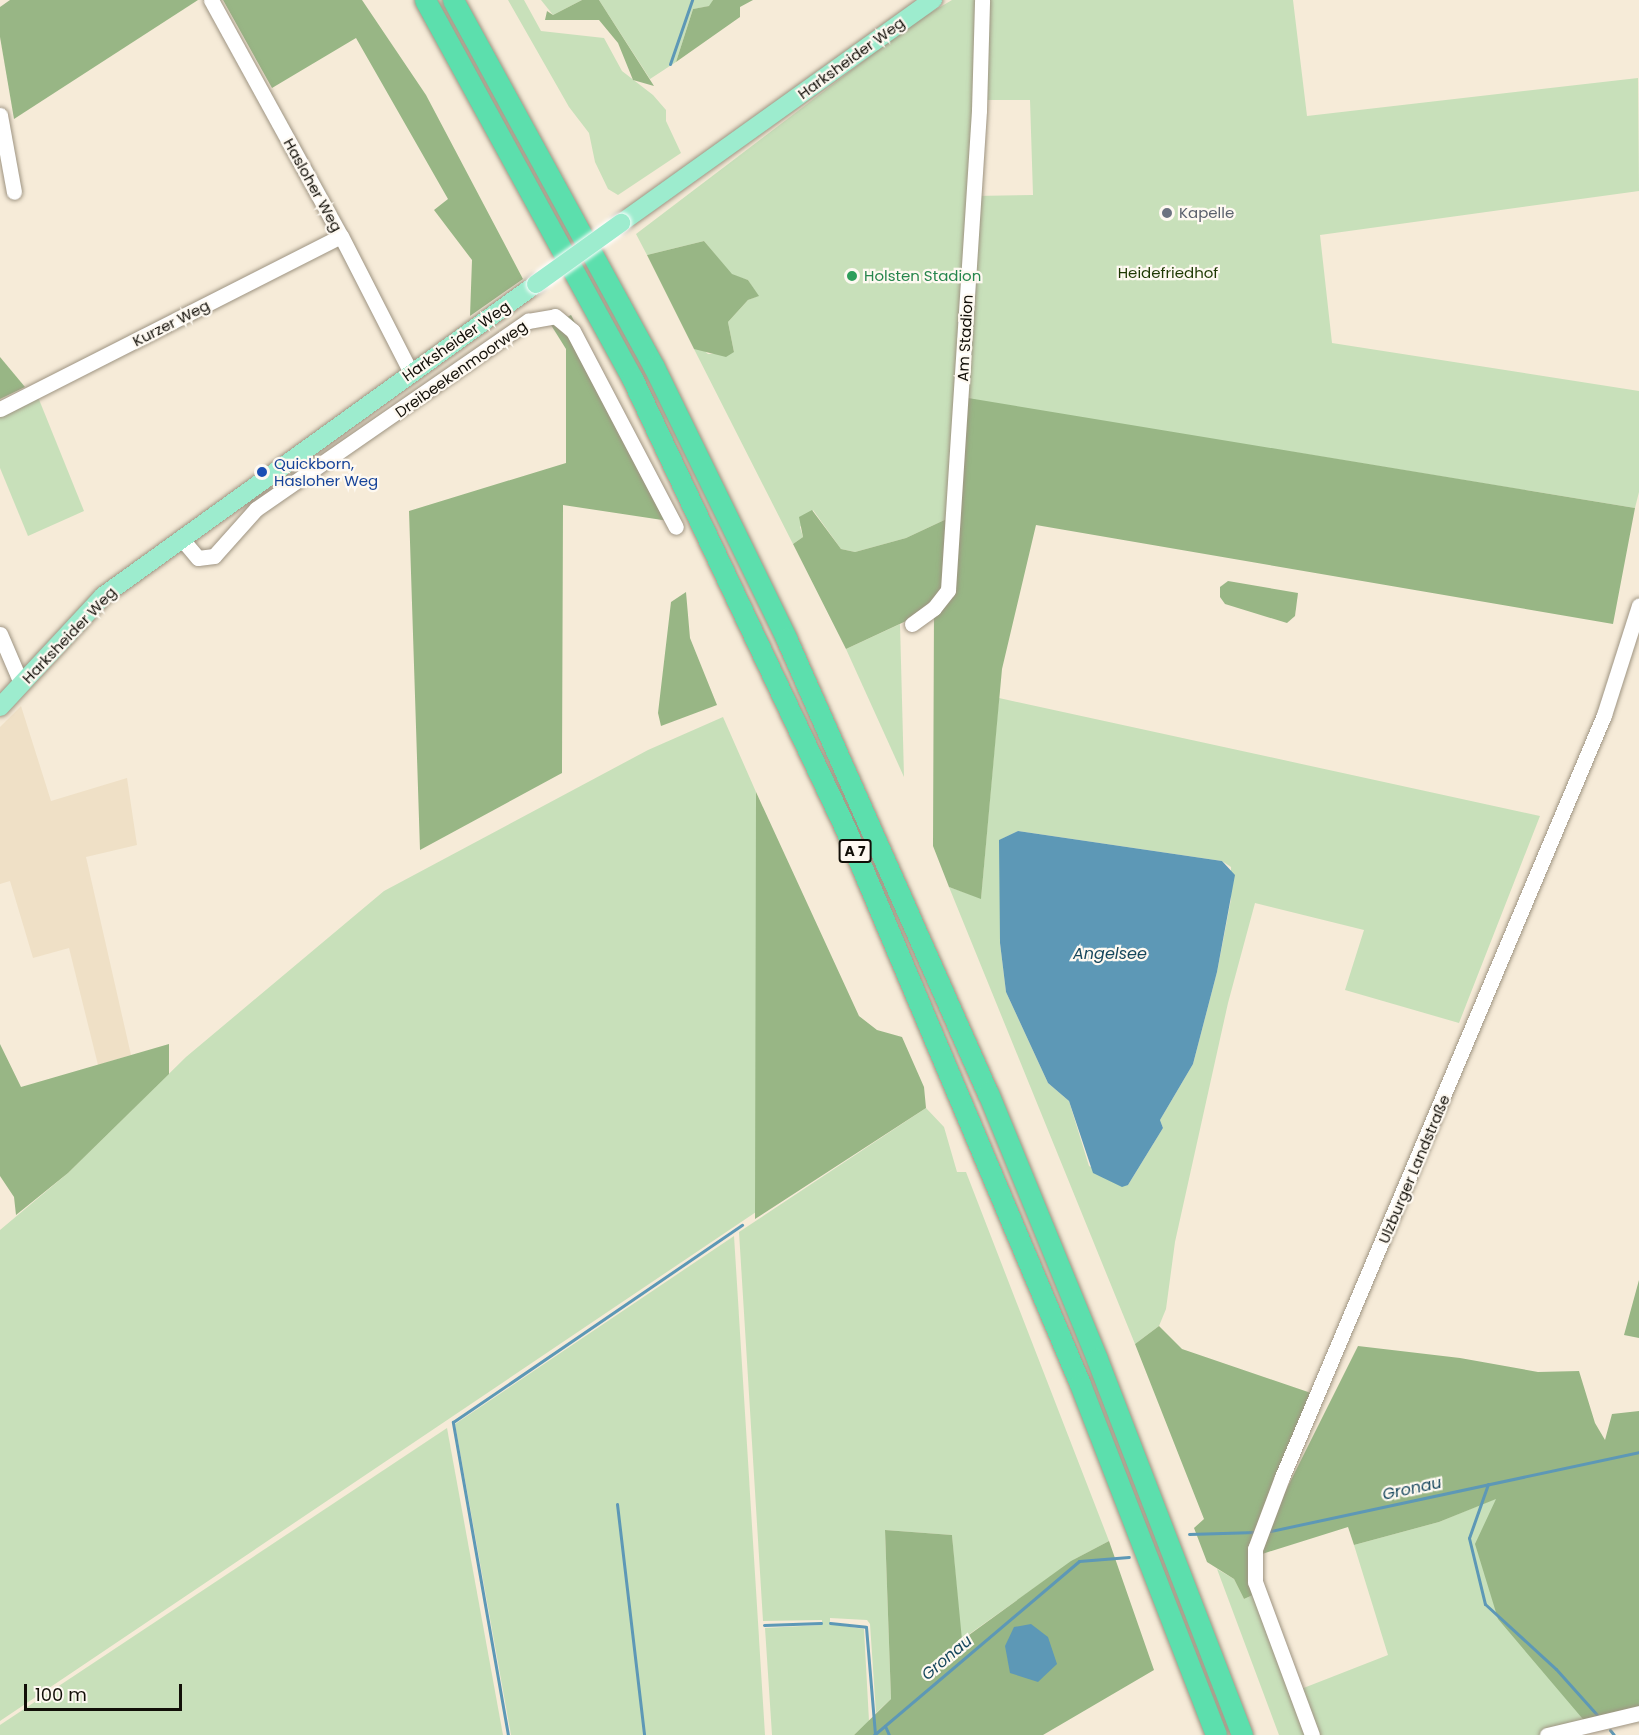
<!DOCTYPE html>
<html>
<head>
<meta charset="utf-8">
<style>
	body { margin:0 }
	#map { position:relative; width:1639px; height:1735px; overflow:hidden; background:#f6ebd8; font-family:Poppins,sans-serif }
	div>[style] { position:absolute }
	.built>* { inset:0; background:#efe0c6 }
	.green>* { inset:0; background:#c8e0ba }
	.forest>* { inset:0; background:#98b685 }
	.water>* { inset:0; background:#5d98b6 }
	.stream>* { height:3px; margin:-1.5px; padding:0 1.5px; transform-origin:1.5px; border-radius:1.5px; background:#5d98b6 }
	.roads { filter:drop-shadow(0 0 2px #9e9482) drop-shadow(0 0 2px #9e9482) }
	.minor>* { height:15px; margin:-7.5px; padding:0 7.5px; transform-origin:7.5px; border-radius:7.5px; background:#fff }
	.major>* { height:18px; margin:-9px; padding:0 9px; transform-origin:9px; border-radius:9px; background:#9decce }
	.highway>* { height:21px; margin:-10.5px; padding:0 10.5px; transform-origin:10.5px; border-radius:10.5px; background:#5cdfad }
	.bridges { filter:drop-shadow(0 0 2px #fff) drop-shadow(0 0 2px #fff) }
	.major-bridge>* { height:18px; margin:-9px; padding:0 9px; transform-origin:9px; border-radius:9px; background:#9decce }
	.dots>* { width:16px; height:16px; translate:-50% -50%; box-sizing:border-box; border:3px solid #fef9f1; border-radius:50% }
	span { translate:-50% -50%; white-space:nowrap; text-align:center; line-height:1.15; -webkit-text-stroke:4.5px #fef9f1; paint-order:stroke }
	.shield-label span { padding:2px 4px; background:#fef9f1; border:2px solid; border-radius:4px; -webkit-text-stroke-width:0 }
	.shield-label { font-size:14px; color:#120f08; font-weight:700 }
	.street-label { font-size:15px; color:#120f08 }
	.worship-label { font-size:15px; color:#5b616d }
	.left { translate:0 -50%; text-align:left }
	.park-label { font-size:15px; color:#1e3903 }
	.leisure-label { font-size:15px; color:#27864d }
	.transit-label { font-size:15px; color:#164399 }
	.water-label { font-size:16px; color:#16475d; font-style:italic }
	.scale { position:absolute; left:24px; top:1684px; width:158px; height:27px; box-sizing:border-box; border:3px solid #120f08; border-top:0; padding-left:8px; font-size:18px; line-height:21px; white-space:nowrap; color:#120f08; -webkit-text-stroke:4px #fef9f1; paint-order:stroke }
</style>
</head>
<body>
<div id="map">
	<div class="built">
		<i style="clip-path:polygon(21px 706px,51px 801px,127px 778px,137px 845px,86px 857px,131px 1055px,98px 1065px,69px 948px,33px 958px,10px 881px,0 884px,0 727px)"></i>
	</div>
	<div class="green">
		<i style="clip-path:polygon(508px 0,524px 0,541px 31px,604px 38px,622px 71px,653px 95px,666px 110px,666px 121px,681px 153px,618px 195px,608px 189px,595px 162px,589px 133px,569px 107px)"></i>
		<i style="clip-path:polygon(541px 0,582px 0,553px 15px)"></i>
		<i style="clip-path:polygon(599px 0,713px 0,710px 6px,693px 9px,676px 62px,650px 79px)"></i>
		<i style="clip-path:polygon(evenodd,952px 0,1293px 0,1307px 116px,1638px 78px,1639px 191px,1320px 235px,1332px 343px,1639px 391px,1639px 492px,1635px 508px,1287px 451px,953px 516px,906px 538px,855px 552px,841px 549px,813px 510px,800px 527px,803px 537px,793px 544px,694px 349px,700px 347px,708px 354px,734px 352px,728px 322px,748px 300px,758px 296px,748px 280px,732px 275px,704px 241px,647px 255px,636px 234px,915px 22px,952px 0,980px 100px,1030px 100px,1033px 195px,974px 196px,980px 100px)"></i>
		<i style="clip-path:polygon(38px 397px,84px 511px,28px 536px,0 468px,0 415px)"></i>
		<i style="clip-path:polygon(900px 624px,904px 777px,846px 649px)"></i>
		<i style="clip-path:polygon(evenodd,999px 698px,1540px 816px,1459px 1023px,1345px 990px,1364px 930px,1255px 903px,1228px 1003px,1175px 1242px,1166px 1309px,1159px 1326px,1135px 1344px,949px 887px,981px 898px,999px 698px,1018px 831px,1222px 861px,1231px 867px,1231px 899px,1217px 972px,1193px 1064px,1160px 1120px,1163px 1128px,1128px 1185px,1089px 1166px,1069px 1101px,1048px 1083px,1006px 992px,1000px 943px,1000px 840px,1018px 831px)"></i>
		<i style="clip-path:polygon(723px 717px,756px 792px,756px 1212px,0 1721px,0 1230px,68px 1173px,186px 1057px,384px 891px,648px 750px)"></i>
		<i style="clip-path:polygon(926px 1108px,944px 1127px,957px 1172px,966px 1172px,1109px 1541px,1075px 1559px,961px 1640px,952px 1535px,885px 1530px,891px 1699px,876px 1713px,870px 1624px,867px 1620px,830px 1618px,830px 1624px,864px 1629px,869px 1721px,854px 1735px,772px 1735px,765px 1628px,822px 1625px,822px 1620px,763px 1621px,739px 1232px)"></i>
		<i style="clip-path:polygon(734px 1236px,765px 1735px,511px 1735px,455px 1424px)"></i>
		<i style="clip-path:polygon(447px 1428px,503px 1735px,0 1735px,0 1725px)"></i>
		<i style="clip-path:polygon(1497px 1498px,1593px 1731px,1578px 1735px,1318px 1735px,1301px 1689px,1388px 1655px,1354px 1545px,1439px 1522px)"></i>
		<i style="clip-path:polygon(1217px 1569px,1234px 1579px,1244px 1599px,1255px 1594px,1309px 1735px,1279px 1735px)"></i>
	</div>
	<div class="forest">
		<i style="clip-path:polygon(10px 0,198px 0,14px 119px,0 37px,0 7px)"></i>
		<i style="clip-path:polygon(223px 0,362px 0,426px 95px,523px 279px,470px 316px,472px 260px,434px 210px,448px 199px,356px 38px,272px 88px)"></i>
		<i style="clip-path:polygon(582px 0,599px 0,654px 86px,633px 80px,618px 43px,599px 20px,545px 20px,547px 11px,553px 15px)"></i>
		<i style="clip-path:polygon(713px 0,753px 0,740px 7px,740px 17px,676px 62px,693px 9px,709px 6px)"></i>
		<i style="clip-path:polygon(704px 241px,732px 274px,748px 280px,759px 296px,748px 300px,728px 322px,734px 352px,726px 357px,694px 349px,647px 255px)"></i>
		<i style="clip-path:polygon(571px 315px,670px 507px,669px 521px,563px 505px,562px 773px,420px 850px,409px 511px,566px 463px,566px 349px,551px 325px)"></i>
		<i style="clip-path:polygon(0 357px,25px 387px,0 399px)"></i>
		<i style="clip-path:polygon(962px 397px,1635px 508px,1613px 624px,1036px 525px,1002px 669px,981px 899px,949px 887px,933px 846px,934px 608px,846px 649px,793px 544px,803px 537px,799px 517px,812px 510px,841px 549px,855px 552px,906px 538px,953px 516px)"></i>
		<i style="clip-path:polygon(1228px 581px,1298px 593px,1295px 616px,1287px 623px,1225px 604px,1220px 597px,1220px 587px)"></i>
		<i style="clip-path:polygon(686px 592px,690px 638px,717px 705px,661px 726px,658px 713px,671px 602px)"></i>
		<i style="clip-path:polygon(756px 792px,859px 1016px,877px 1030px,902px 1037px,924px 1087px,926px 1108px,755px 1219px)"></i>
		<i style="clip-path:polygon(0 1044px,21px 1087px,169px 1044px,169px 1074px,68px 1173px,16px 1215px,14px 1197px,0 1176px)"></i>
		<i style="clip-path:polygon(1639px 1280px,1639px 1338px,1624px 1335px)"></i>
		<i style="clip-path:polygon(1159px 1326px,1182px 1349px,1311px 1393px,1263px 1514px,1255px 1594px,1244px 1599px,1234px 1579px,1207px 1562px,1194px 1528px,1204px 1519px,1135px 1344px)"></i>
		<i style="clip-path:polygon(1358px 1346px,1460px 1358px,1538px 1372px,1579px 1371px,1595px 1423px,1605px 1440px,1612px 1414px,1639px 1411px,1639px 1720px,1593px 1731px,1498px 1619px,1475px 1544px,1496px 1499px,1439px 1522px,1354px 1545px,1348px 1527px,1262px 1554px,1275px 1512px)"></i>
		<i style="clip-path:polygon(885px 1530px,952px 1535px,962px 1640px,1071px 1561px,1109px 1541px,1154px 1670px,1043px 1735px,854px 1735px,891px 1699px)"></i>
	</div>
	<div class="water">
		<i style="clip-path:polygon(1018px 831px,1222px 861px,1235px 875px,1217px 972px,1193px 1064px,1160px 1120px,1163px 1128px,1128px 1185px,1122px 1187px,1093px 1173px,1069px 1101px,1048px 1083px,1006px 992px,1000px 943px,999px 840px)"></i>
		<i style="clip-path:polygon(1031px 1624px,1048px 1637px,1057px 1664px,1038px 1682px,1010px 1673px,1005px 1646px,1014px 1627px)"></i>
	</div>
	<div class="stream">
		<i style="left:670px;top:64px;width:68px;rotate:-71deg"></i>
		<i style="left:1488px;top:1484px;width:57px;rotate:109.4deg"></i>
		<i style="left:1469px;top:1538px;width:68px;rotate:76.4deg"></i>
		<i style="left:1485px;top:1604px;width:96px;rotate:42.5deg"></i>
		<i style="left:1556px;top:1669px;width:64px;rotate:48.1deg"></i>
		<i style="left:617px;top:1504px;width:233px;rotate:83.3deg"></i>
		<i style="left:1266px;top:1532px;width:381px;rotate:-12.1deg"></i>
		<i style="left:1189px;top:1534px;width:67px;rotate:-1.7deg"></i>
		<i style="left:830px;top:1623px;width:36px;rotate:6deg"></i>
		<i style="left:866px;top:1627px;width:107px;rotate:85.2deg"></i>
		<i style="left:764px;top:1625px;width:57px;rotate:-2deg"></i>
		<i style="left:885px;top:1726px;width:10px;rotate:66deg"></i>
		<i style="left:1610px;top:1730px;width:6px;rotate:51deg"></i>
		<i style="left:508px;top:1735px;width:318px;rotate:-100deg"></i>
		<i style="left:453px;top:1422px;width:350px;rotate:-34.3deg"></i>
		<i style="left:874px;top:1735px;width:269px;rotate:-40.3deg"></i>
		<i style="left:1079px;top:1561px;width:50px;rotate:-4.6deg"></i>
	</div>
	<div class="roads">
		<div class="minor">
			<i style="left:211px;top:0;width:269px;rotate:61.2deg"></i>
			<i style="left:341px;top:236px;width:154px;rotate:62.9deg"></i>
			<i style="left:0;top:115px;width:78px;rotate:79.7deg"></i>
			<i style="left:0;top:409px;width:382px;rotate:-26.9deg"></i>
			<i style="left:181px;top:538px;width:26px;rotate:50deg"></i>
			<i style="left:198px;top:558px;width:16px;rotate:-7deg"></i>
			<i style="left:214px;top:556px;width:63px;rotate:-48.2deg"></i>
			<i style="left:256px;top:509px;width:331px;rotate:-34.7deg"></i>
			<i style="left:528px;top:321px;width:27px;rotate:-10deg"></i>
			<i style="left:555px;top:316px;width:23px;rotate:40deg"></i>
			<i style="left:573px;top:331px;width:221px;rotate:62.3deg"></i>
			<i style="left:912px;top:624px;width:27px;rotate:-36deg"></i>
			<i style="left:934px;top:608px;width:23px;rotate:-52deg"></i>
			<i style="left:948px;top:590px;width:481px;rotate:-86.3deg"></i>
			<i style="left:979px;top:110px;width:110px;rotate:-88.4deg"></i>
			<i style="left:0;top:634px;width:53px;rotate:66.8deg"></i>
			<i style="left:1312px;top:1735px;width:163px;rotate:-110.4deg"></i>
			<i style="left:1255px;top:1582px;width:33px;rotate:-90deg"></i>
			<i style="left:1255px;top:1549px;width:77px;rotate:-69.4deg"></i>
			<i style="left:1282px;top:1477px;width:827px;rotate:-67.09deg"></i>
			<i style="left:1604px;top:715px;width:115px;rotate:-72.3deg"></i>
			<i style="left:1547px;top:1735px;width:95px;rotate:-13.4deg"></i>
		</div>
		<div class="major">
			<i style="left:621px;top:223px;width:384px;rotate:-35.6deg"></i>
			<i style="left:0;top:707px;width:151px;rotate:-47.1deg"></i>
			<i style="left:103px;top:596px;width:534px;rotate:-35.77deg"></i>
		</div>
		<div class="highway">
			<i style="left:425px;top:0;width:431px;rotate:61.3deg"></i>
			<i style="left:632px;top:378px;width:500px;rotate:64.66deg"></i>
			<i style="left:846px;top:830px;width:601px;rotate:67.1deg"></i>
			<i style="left:1080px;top:1384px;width:376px;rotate:68.8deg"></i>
			<i style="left:453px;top:0;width:418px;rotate:61.3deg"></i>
			<i style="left:654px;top:367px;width:301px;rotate:64deg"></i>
			<i style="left:786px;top:638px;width:498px;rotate:66.1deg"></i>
			<i style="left:988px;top:1093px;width:287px;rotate:67.7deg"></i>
			<i style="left:1097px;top:1359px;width:403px;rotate:68.9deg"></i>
		</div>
	</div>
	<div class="bridges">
		<div class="major-bridge">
			<i style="left:536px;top:284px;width:105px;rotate:-35.7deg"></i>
		</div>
	</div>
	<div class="dots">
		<i style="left:1167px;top:213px;background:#6b7280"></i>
		<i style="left:852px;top:276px;background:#2e9e5b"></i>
		<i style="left:262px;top:472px;background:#1a4fb4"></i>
	</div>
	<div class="shield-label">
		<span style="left:855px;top:851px">A 7</span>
	</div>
	<div class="street-label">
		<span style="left:851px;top:58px;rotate:-36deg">Harksheider Weg</span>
		<span style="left:313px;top:185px;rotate:61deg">Hasloher Weg</span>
		<span style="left:171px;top:323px;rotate:-27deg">Kurzer Weg</span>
		<span style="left:965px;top:338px;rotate:-87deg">Am Stadion</span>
		<span style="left:456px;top:341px;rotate:-35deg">Harksheider Weg</span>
		<span style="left:461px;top:369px;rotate:-35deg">Dreibeekenmoorweg</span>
		<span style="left:69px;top:635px;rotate:-46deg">Harksheider Weg</span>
		<span style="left:1414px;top:1169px;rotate:-67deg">Ulzburger Landstraße</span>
	</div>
	<div class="worship-label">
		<span class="left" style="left:1179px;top:213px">Kapelle</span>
	</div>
	<div class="park-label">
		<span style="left:1168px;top:273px">Heidefriedhof</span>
	</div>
	<div class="leisure-label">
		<span class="left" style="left:864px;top:276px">Holsten Stadion</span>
	</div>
	<div class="transit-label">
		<span class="left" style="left:274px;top:472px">Quickborn,<br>Hasloher Weg</span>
	</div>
	<div class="water-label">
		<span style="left:1110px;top:954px">Angelsee</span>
		<span style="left:1412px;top:1489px;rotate:-12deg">Gronau</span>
		<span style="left:947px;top:1658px;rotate:-40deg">Gronau</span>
	</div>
	<div class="scale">100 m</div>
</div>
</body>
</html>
